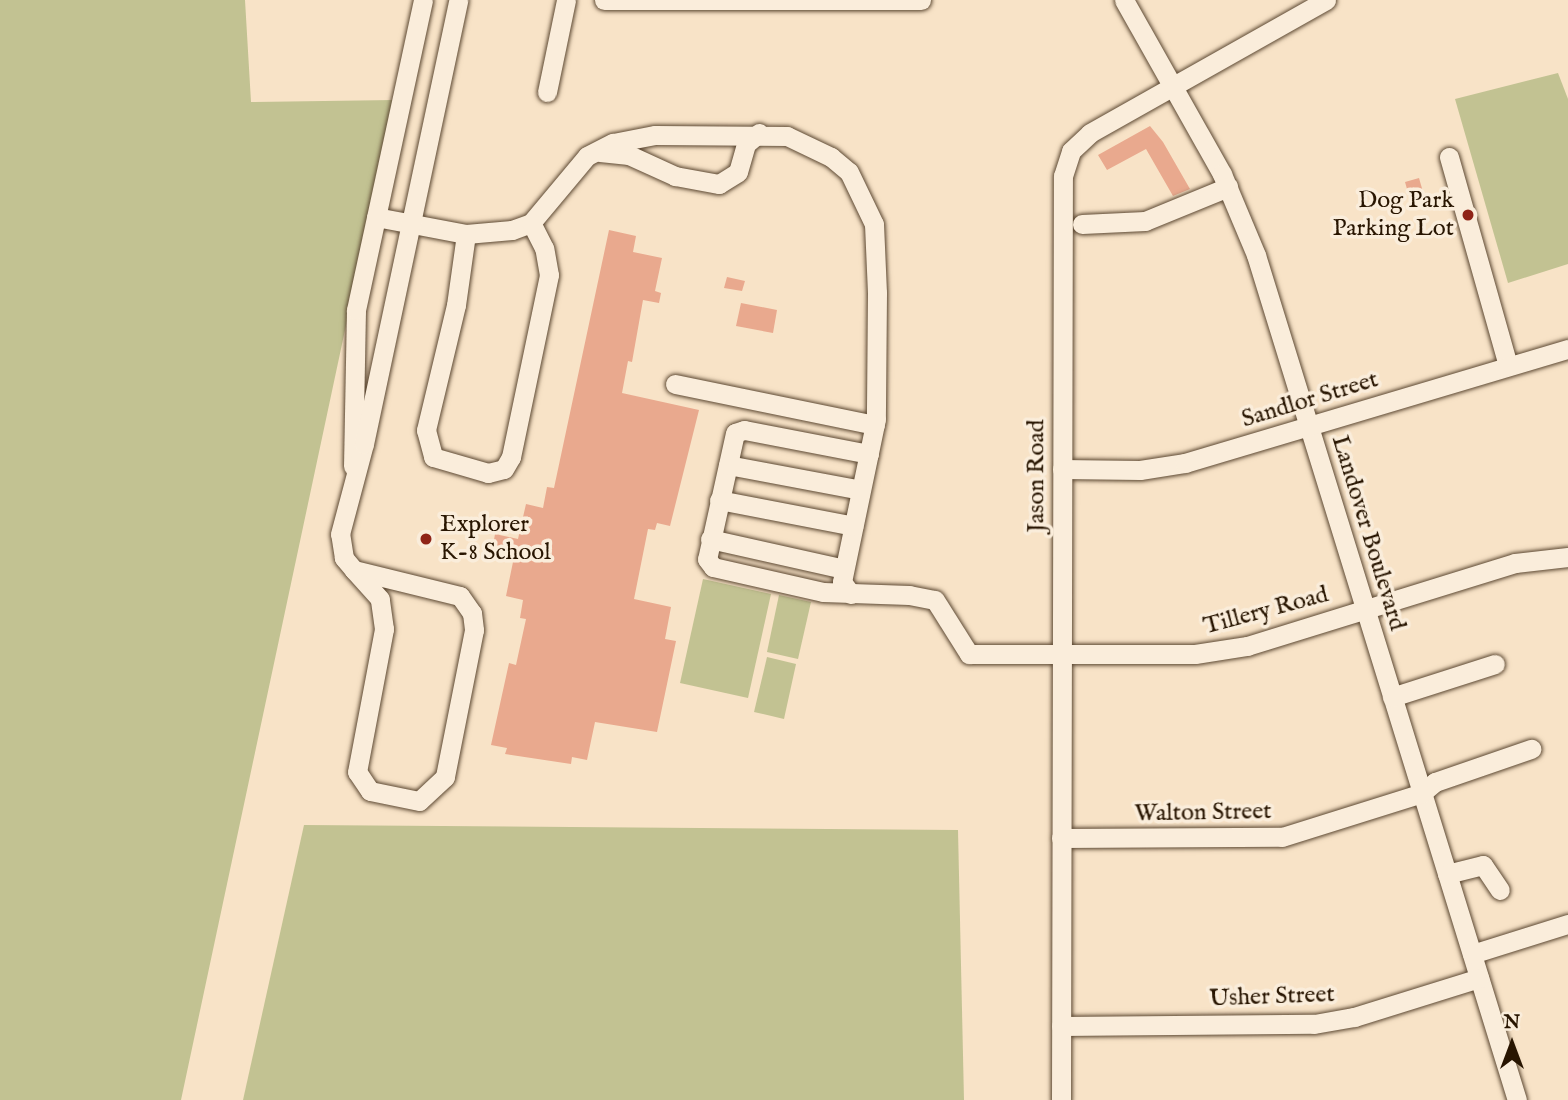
<!DOCTYPE html>
<html>
<head>
<meta charset="utf-8">
<style>
	body { margin:0 }
	#map { position:relative; width:1568px; height:1100px; overflow:hidden; background:#f8e3c7; font-family:"IM FELL English",serif }
	div>[style] { position:absolute }
	.green>* { inset:0; background:#c2c292 }
	.building>* { inset:0; background:#e9a98e }
	.roads { filter:drop-shadow(0 0 2px #5c4832) drop-shadow(0 0 2px #5c4832) }
	.minor>* { height:19px; margin:-9.5px; padding:0 9.5px; transform-origin:9.5px; border-radius:9.5px; background:#faeddb }
	.dots>* { width:19px; height:19px; translate:-50% -50%; box-sizing:border-box; border:4px solid #faeddb; border-radius:50% }
	span { translate:-50% -50%; white-space:nowrap; text-align:center; line-height:1.15; -webkit-text-stroke:7px #faeddb; paint-order:stroke }
	.poi-label { font-size:24px; color:#281501 }
	.right { translate:-100% -50%; text-align:right }
	.left { translate:0 -50%; text-align:left }
	.street-label { font-size:24px; color:#281501 }
	.north { position:absolute; left:1477px; top:1009px; width:70px; height:70px; -webkit-text-stroke:5px #faeddb; paint-order:stroke; rotate:0deg; font-size:19px; font-weight:700; line-height:28px; text-align:center; color:#281501 }
	.north::after { content:''; display:block; margin:auto; width:24px; height:32px; background:#281501; clip-path:polygon(50% 0,100% 100%,50% 72%,0 100%) }
</style>
</head>
<body>
<div id="map">
	<div class="green">
		<i style="clip-path:polygon(0 0,245px 0,251px 102px,394px 100px,181px 1100px,0 1100px)"></i>
		<i style="clip-path:polygon(1558px 73px,1568px 99px,1568px 264px,1508px 283px,1455px 99px)"></i>
		<i style="clip-path:polygon(703px 579px,771px 594px,748px 698px,680px 683px)"></i>
		<i style="clip-path:polygon(779px 595px,811px 602px,798px 659px,767px 652px)"></i>
		<i style="clip-path:polygon(767px 657px,796px 664px,784px 719px,754px 712px)"></i>
		<i style="clip-path:polygon(304px 825px,958px 830px,964px 1100px,243px 1100px)"></i>
	</div>
	<div class="building">
		<i style="clip-path:polygon(1150px 126px,1163px 142px,1190px 189px,1173px 196px,1146px 149px,1107px 170px,1098px 155px)"></i>
		<i style="clip-path:polygon(1419px 178px,1423px 192px,1409px 196px,1405px 182px)"></i>
		<i style="clip-path:polygon(609px 230px,636px 236px,633px 252px,662px 258px,655px 291px,661px 293px,659px 303px,643px 300px,632px 362px,628px 361px,622px 393px,699px 410px,670px 526px,657px 523px,655px 530px,648px 529px,634px 599px,671px 607px,665px 639px,676px 641px,657px 732px,595px 722px,587px 760px,572px 757px,571px 764px,505px 754px,507px 748px,491px 745px,509px 663px,516px 665px,526px 619px,520px 618px,523px 600px,506px 596px,513px 562px,491px 557px,495px 534px,518px 539px,526px 504px,543px 508px,547px 487px,554px 488px)"></i>
		<i style="clip-path:polygon(727px 277px,745px 281px,742px 291px,724px 288px)"></i>
		<i style="clip-path:polygon(741px 303px,777px 310px,773px 333px,736px 326px)"></i>
	</div>
	<div class="roads">
		<div class="minor">
			<i style="left:604px;top:0;width:317px"></i>
			<i style="left:1124px;top:0;width:200px;rotate:60.6deg"></i>
			<i style="left:1222px;top:174px;width:88px;rotate:67.2deg"></i>
			<i style="left:1256px;top:255px;width:884px;rotate:72.84deg"></i>
			<i style="left:547px;top:92px;width:94px;rotate:-78.3deg"></i>
			<i style="left:600px;top:152px;width:29px;rotate:6deg"></i>
			<i style="left:629px;top:155px;width:51px;rotate:24.5deg"></i>
			<i style="left:675px;top:176px;width:45px;rotate:10.3deg"></i>
			<i style="left:719px;top:184px;width:22px;rotate:-32deg"></i>
			<i style="left:738px;top:172px;width:29px;rotate:-74deg"></i>
			<i style="left:746px;top:144px;width:17px;rotate:-40deg"></i>
			<i style="left:1449px;top:157px;width:216px;rotate:74.2deg"></i>
			<i style="left:376px;top:217px;width:92px;rotate:10.7deg"></i>
			<i style="left:466px;top:234px;width:46px;rotate:-5deg"></i>
			<i style="left:512px;top:230px;width:20px;rotate:-20deg"></i>
			<i style="left:531px;top:223px;width:87px;rotate:-50.1deg"></i>
			<i style="left:587px;top:156px;width:29px;rotate:-27deg"></i>
			<i style="left:613px;top:143px;width:43px;rotate:-10.8deg"></i>
			<i style="left:655px;top:135px;width:132px;rotate:0.4deg"></i>
			<i style="left:787px;top:136px;width:49px;rotate:25.5deg"></i>
			<i style="left:831px;top:157px;width:23px;rotate:40deg"></i>
			<i style="left:849px;top:172px;width:58px;rotate:64.3deg"></i>
			<i style="left:874px;top:224px;width:69px;rotate:87.5deg"></i>
			<i style="left:877px;top:293px;width:126px;rotate:90.5deg"></i>
			<i style="left:876px;top:419px;width:167px;rotate:101.8deg"></i>
			<i style="left:842px;top:582px;width:15px;rotate:53deg"></i>
			<i style="left:1082px;top:224px;width:63px;rotate:-2.7deg"></i>
			<i style="left:1145px;top:221px;width:90px;rotate:-22.3deg"></i>
			<i style="left:466px;top:234px;width:72px;rotate:98deg"></i>
			<i style="left:456px;top:305px;width:129px;rotate:103.5deg"></i>
			<i style="left:426px;top:430px;width:28px;rotate:75deg"></i>
			<i style="left:433px;top:457px;width:57px;rotate:16.2deg"></i>
			<i style="left:488px;top:473px;width:16px;rotate:-14deg"></i>
			<i style="left:504px;top:469px;width:14px;rotate:-60deg"></i>
			<i style="left:511px;top:457px;width:186px;rotate:-78.2deg"></i>
			<i style="left:549px;top:275px;width:27px;rotate:-100deg"></i>
			<i style="left:544px;top:248px;width:28px;rotate:-117deg"></i>
			<i style="left:675px;top:384px;width:204px;rotate:11.6deg"></i>
			<i style="left:869px;top:454px;width:127px;rotate:-169.1deg"></i>
			<i style="left:744px;top:430px;width:9px;rotate:162deg"></i>
			<i style="left:735px;top:433px;width:129px;rotate:102.5deg"></i>
			<i style="left:707px;top:559px;width:10px;rotate:53deg"></i>
			<i style="left:713px;top:567px;width:113px;rotate:12.8deg"></i>
			<i style="left:823px;top:592px;width:86px;rotate:2deg"></i>
			<i style="left:909px;top:595px;width:26px;rotate:11deg"></i>
			<i style="left:935px;top:600px;width:64px;rotate:57.8deg"></i>
			<i style="left:969px;top:654px;width:226px"></i>
			<i style="left:1195px;top:654px;width:53px;rotate:-8.7deg"></i>
			<i style="left:1247px;top:646px;width:281px;rotate:-17.2deg"></i>
			<i style="left:1515px;top:563px;width:53px;rotate:-6.5deg"></i>
			<i style="left:728px;top:465px;width:135px;rotate:10.6deg"></i>
			<i style="left:353px;top:466px;width:156px;rotate:-88.9deg"></i>
			<i style="left:356px;top:310px;width:317px;rotate:-77.8deg"></i>
			<i style="left:1062px;top:469px;width:78px;rotate:0.7deg"></i>
			<i style="left:1140px;top:470px;width:46px;rotate:-8.8deg"></i>
			<i style="left:1185px;top:463px;width:400px;rotate:-16.6deg"></i>
			<i style="left:719px;top:500px;width:137px;rotate:10.9deg"></i>
			<i style="left:710px;top:539px;width:137px;rotate:12.6deg"></i>
			<i style="left:354px;top:570px;width:109px;rotate:13.8deg"></i>
			<i style="left:460px;top:596px;width:21px;rotate:55deg"></i>
			<i style="left:472px;top:613px;width:17px;rotate:83deg"></i>
			<i style="left:474px;top:630px;width:150px;rotate:101.2deg"></i>
			<i style="left:445px;top:777px;width:35px;rotate:137deg"></i>
			<i style="left:419px;top:801px;width:50px;rotate:-168.5deg"></i>
			<i style="left:370px;top:791px;width:23px;rotate:-124deg"></i>
			<i style="left:357px;top:772px;width:146px;rotate:-79.3deg"></i>
			<i style="left:384px;top:629px;width:30px;rotate:-98deg"></i>
			<i style="left:380px;top:599px;width:39px;rotate:-132deg"></i>
			<i style="left:354px;top:570px;width:16px;rotate:-130deg"></i>
			<i style="left:344px;top:558px;width:24px;rotate:-99deg"></i>
			<i style="left:340px;top:534px;width:93px;rotate:-75.1deg"></i>
			<i style="left:364px;top:444px;width:454px;rotate:-78deg"></i>
			<i style="left:1392px;top:697px;width:108px;rotate:-17.8deg"></i>
			<i style="left:1061px;top:838px;width:221px;rotate:-0.3deg"></i>
			<i style="left:1282px;top:837px;width:147px;rotate:-17.4deg"></i>
			<i style="left:1422px;top:793px;width:17px;rotate:-40deg"></i>
			<i style="left:1435px;top:782px;width:102px;rotate:-19deg"></i>
			<i style="left:1447px;top:874px;width:37px;rotate:-14deg"></i>
			<i style="left:1483px;top:865px;width:30px;rotate:56deg"></i>
			<i style="left:1472px;top:954px;width:101px;rotate:-17.4deg"></i>
			<i style="left:1061px;top:1026px;width:253px;rotate:-0.5deg"></i>
			<i style="left:1314px;top:1024px;width:41px;rotate:-9.9deg"></i>
			<i style="left:1354px;top:1017px;width:131px;rotate:-17.3deg"></i>
			<i style="left:1061px;top:1100px;width:924px;rotate:-89.88deg"></i>
			<i style="left:1063px;top:176px;width:26px;rotate:-72deg"></i>
			<i style="left:1071px;top:151px;width:26px;rotate:-43deg"></i>
			<i style="left:1090px;top:133px;width:271px;rotate:-29.4deg"></i>
		</div>
	</div>
	<div class="dots">
		<i style="left:1468px;top:215px;background:#8f2418"></i>
		<i style="left:426px;top:539px;background:#8f2418"></i>
	</div>
	<div class="poi-label">
		<span class="right" style="left:1454px;top:215px">Dog Park<br>Parking Lot</span>
		<span class="left" style="left:440px;top:539px">Explorer<br>K-8 School</span>
	</div>
	<div class="street-label">
		<span style="left:1310px;top:400px;rotate:-17deg">Sandlor Street</span>
		<span style="left:1037px;top:476px;rotate:-90deg">Jason Road</span>
		<span style="left:1368px;top:533px;rotate:73deg">Landover Boulevard</span>
		<span style="left:1266px;top:611px;rotate:-15deg">Tillery Road</span>
		<span style="left:1203px;top:813px;rotate:-1deg">Walton Street</span>
		<span style="left:1272px;top:997px;rotate:-2deg">Usher Street</span>
	</div>
	<div class="north">N</div>
</div>
</body>
</html>
